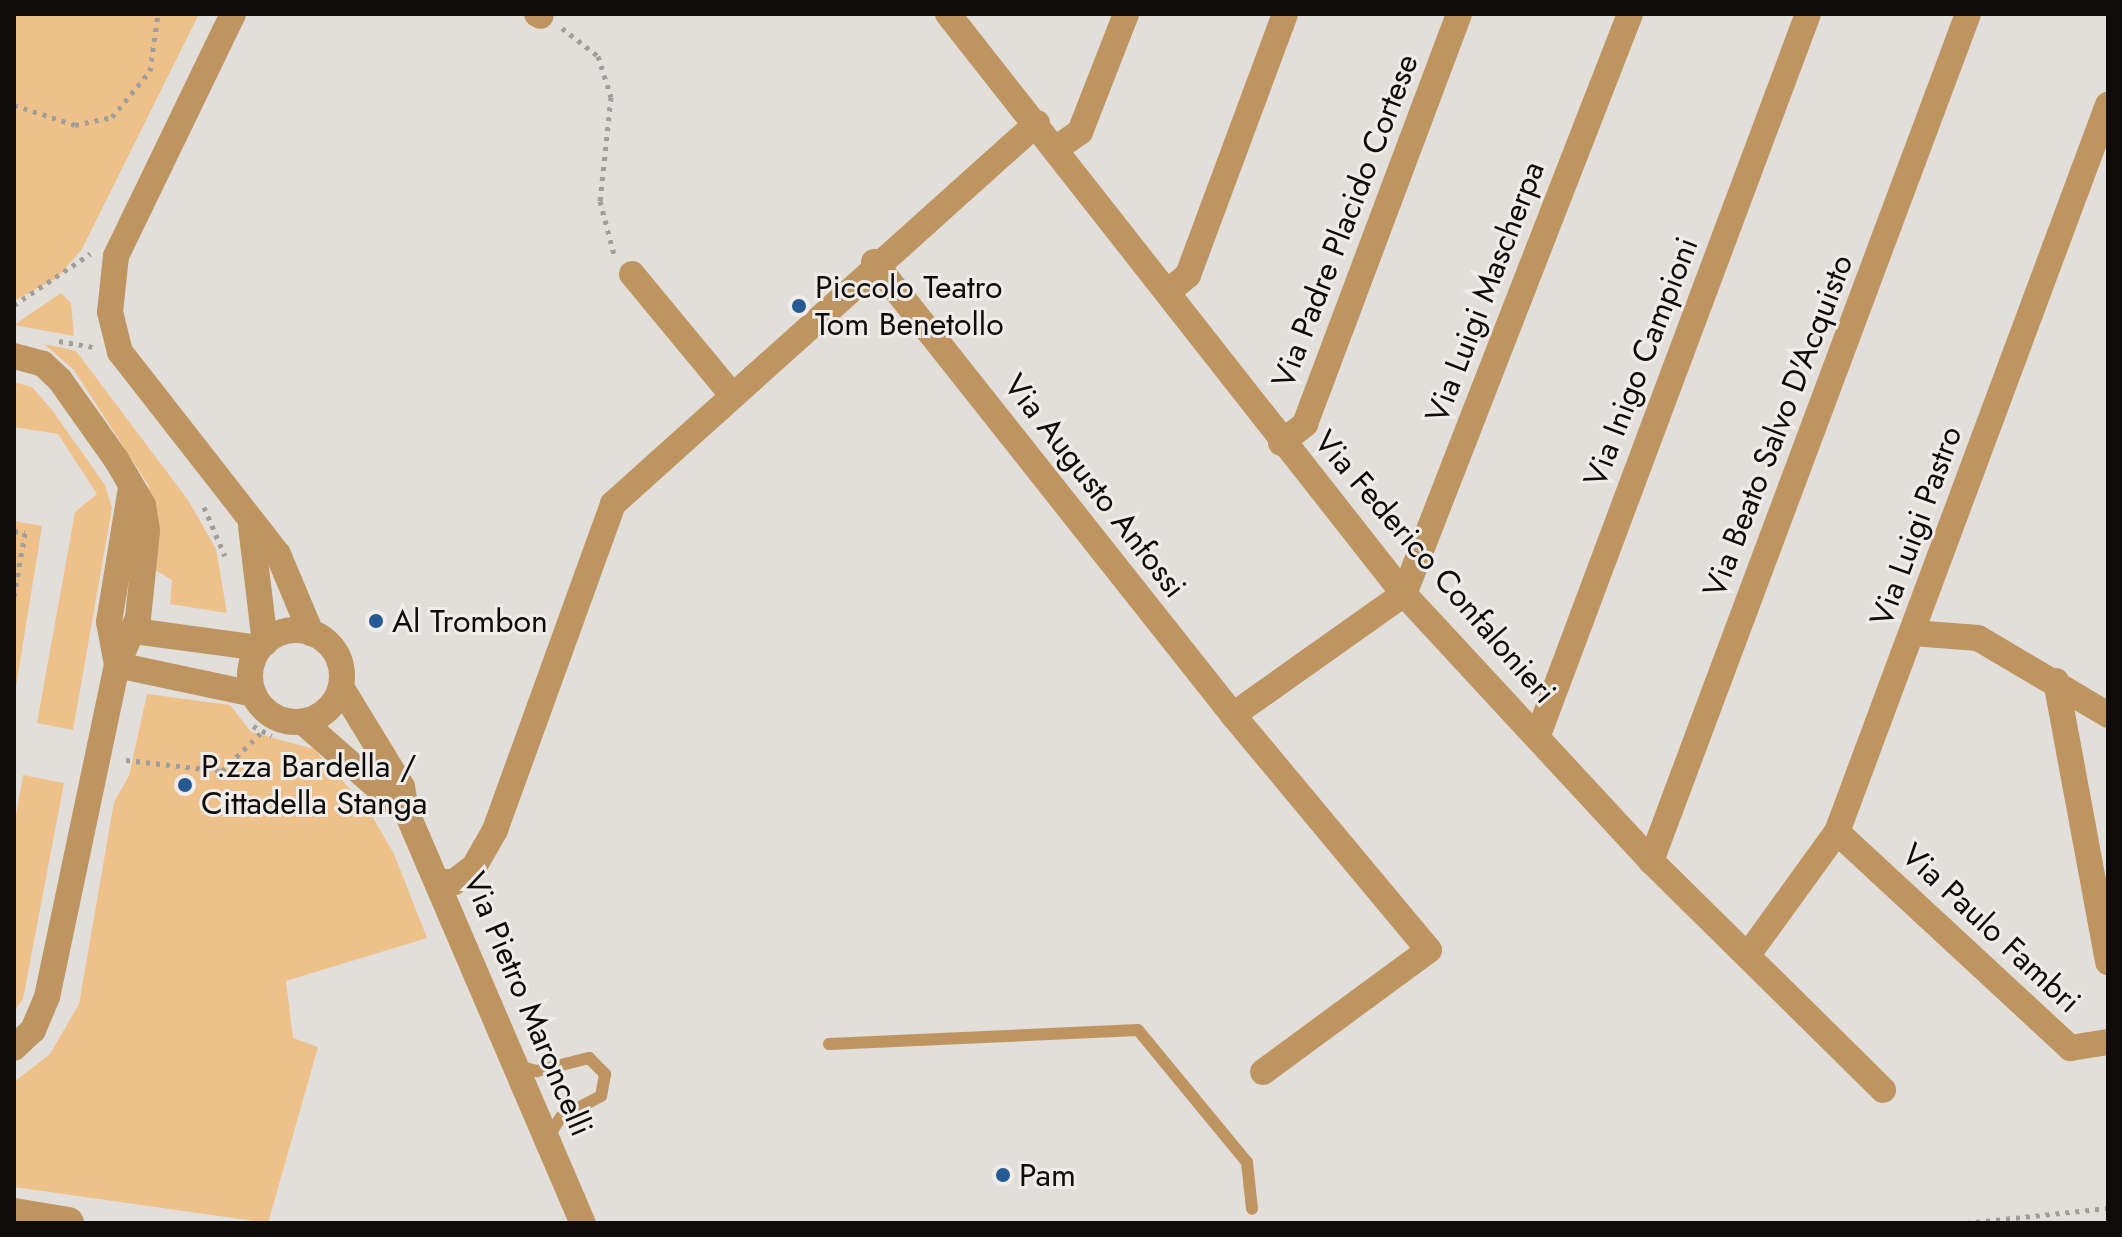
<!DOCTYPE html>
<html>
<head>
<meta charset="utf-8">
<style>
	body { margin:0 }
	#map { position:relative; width:2122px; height:1237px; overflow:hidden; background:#e2dfdb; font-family:Jost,sans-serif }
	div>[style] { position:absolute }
	.green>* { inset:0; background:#eec18a }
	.path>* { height:5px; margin-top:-2.5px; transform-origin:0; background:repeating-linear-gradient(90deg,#a09e9b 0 4px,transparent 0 10px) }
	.service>* { height:12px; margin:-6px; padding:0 6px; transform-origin:6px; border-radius:6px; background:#be9561 }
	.minor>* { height:26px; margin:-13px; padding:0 13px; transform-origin:13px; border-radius:13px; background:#be9561 }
	.minor>.ring { margin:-13px; padding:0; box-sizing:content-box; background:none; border:26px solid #be9561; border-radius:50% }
	.tertiary>* { height:32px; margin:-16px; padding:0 16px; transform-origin:16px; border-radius:16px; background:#be9561 }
	.dots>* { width:22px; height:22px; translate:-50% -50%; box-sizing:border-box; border:4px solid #efece9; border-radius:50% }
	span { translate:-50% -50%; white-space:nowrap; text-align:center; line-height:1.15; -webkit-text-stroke:6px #efece9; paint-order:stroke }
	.street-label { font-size:32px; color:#0d0c0b }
	.poi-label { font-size:32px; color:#0d0c0b }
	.left { translate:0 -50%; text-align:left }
	.frame { position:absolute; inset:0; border:16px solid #0d0c0b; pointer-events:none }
</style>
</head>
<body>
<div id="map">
	<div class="green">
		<i style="clip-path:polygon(14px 14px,199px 14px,82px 249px,57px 278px,14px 301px)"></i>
		<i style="clip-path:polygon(61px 293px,71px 303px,74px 336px,14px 325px)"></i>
		<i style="clip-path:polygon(44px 344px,76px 351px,188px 500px,216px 549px,227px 613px,170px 604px,172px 580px,152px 568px,149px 486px,74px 370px)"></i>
		<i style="clip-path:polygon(14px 382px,32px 387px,52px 410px,105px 485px,112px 508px,73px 730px,37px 723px,75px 512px,97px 494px,58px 434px,14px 427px)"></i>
		<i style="clip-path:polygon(14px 521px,42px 526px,14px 699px)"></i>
		<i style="clip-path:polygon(147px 694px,230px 705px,251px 732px,314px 749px,368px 809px,394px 854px,427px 938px,286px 981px,293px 1038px,318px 1047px,268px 1223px,14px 1187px,14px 1082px,50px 1054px,79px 1004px,114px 802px,129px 776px)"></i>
		<i style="clip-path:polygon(23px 775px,64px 783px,23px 999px,14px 1011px,14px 827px)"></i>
	</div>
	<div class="path">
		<i style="left:562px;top:28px;width:46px;rotate:37.9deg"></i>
		<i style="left:598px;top:56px;width:43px;rotate:72.4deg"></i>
		<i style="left:611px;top:97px;width:105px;rotate:96deg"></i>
		<i style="left:600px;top:201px;width:59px;rotate:75.3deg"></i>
		<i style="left:14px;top:105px;width:64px;rotate:18.2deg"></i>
		<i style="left:75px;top:125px;width:38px;rotate:-12deg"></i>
		<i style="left:112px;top:117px;width:60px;rotate:-50.4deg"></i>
		<i style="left:150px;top:71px;width:58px;rotate:-82deg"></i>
		<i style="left:14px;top:305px;width:92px;rotate:-33.9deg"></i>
		<i style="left:59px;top:341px;width:34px;rotate:10deg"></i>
		<i style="left:204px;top:507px;width:53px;rotate:66.8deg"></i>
		<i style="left:14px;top:531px;width:11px;rotate:10deg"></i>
		<i style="left:25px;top:533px;width:64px;rotate:99.9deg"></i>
		<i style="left:253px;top:726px;width:21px;rotate:28deg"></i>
		<i style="left:126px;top:760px;width:97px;rotate:6.5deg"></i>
		<i style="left:222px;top:771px;width:57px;rotate:-44.3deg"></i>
		<i style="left:1966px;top:1223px;width:143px;rotate:-6deg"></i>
	</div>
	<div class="service">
		<i style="left:829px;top:1044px;width:309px;rotate:-2.6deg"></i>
		<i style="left:1138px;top:1030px;width:171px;rotate:50.5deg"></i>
		<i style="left:1247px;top:1162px;width:47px;rotate:83.9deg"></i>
		<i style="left:519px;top:1066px;width:19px;rotate:16deg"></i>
		<i style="left:537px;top:1071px;width:54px;rotate:-14deg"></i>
		<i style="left:589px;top:1058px;width:23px;rotate:45deg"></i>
		<i style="left:605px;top:1074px;width:22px;rotate:100deg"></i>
		<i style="left:601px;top:1096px;width:45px;rotate:152.3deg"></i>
		<i style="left:561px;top:1117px;width:24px;rotate:123deg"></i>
	</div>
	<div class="minor">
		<i style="left:233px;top:14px;width:269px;rotate:115.8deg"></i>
		<i style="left:116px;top:256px;width:56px;rotate:96.1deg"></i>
		<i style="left:110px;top:312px;width:41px;rotate:76deg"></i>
		<i style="left:120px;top:352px;width:256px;rotate:52deg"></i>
		<i style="left:278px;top:554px;width:86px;rotate:67.3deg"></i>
		<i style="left:537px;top:14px;width:4px;rotate:27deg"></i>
		<i style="left:948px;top:14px;width:738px;rotate:51.83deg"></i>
		<i style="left:1404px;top:594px;width:364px;rotate:47.2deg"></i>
		<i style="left:1651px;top:861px;width:326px;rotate:44.6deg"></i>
		<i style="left:1057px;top:148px;width:28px;rotate:-35deg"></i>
		<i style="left:1080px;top:132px;width:127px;rotate:-68.7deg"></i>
		<i style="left:874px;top:262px;width:578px;rotate:51.6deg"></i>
		<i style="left:1233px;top:715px;width:209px;rotate:-35.3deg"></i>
		<i style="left:1404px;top:594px;width:622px;rotate:-68.71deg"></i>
		<i style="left:632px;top:274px;width:157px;rotate:50.4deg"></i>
		<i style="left:1169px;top:291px;width:25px;rotate:-40deg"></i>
		<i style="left:1188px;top:275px;width:278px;rotate:-69.6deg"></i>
		<i style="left:14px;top:356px;width:30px;rotate:15deg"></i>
		<i style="left:43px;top:364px;width:23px;rotate:43deg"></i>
		<i style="left:60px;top:380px;width:97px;rotate:54.7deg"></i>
		<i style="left:116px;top:459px;width:53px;rotate:59.6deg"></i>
		<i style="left:143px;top:505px;width:26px;rotate:81deg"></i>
		<i style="left:147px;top:531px;width:87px;rotate:95.9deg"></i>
		<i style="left:138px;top:618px;width:51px;rotate:114.1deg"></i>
		<i style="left:117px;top:665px;width:339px;rotate:101.9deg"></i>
		<i style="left:47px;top:997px;width:36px;rotate:113deg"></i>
		<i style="left:33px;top:1030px;width:26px;rotate:137deg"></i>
		<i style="left:1281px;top:443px;width:31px;rotate:-38deg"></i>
		<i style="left:1305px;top:424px;width:438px;rotate:-69.4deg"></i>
		<i style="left:251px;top:526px;width:118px;rotate:83.2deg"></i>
		<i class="ring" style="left:250px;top:630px;width:66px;height:66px"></i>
		<i style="left:134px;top:631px;width:126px;rotate:7.7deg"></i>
		<i style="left:1913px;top:633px;width:65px;rotate:4.4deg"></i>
		<i style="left:1978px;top:638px;width:151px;rotate:30.6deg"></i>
		<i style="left:117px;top:665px;width:44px;rotate:-100.5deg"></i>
		<i style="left:109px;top:622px;width:136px;rotate:-80.7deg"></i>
		<i style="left:117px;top:665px;width:140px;rotate:12deg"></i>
		<i style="left:2056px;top:681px;width:286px;rotate:79.5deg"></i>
		<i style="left:341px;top:687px;width:117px;rotate:58.6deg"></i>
		<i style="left:402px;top:787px;width:22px;rotate:80deg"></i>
		<i style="left:1233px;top:715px;width:306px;rotate:50.2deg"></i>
		<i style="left:1429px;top:950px;width:206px;rotate:143.7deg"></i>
		<i style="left:303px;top:722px;width:138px;rotate:41.2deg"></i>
		<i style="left:407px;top:813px;width:446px;rotate:66.8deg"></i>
		<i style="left:1538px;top:735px;width:770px;rotate:-69.47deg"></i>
		<i style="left:1837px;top:832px;width:318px;rotate:42.8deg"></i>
		<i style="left:2070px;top:1048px;width:38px;rotate:-9deg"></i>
		<i style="left:1651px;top:861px;width:904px;rotate:-69.48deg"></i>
		<i style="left:438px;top:882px;width:16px"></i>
		<i style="left:454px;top:882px;width:25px;rotate:-37deg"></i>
		<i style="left:474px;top:867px;width:43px;rotate:-60.4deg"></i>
		<i style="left:495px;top:830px;width:347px;rotate:-70.1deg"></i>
		<i style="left:613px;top:504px;width:570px;rotate:-41.94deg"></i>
		<i style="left:1750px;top:952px;width:148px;rotate:-54.1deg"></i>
		<i style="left:1837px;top:832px;width:776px;rotate:-69.56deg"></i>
	</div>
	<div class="tertiary">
		<i style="left:14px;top:1214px;width:55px;rotate:9.5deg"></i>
	</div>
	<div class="dots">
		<i style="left:799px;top:306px;background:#255a93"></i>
		<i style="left:376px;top:621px;background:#255a93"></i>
		<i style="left:185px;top:785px;background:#255a93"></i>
		<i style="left:1003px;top:1175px;background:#255a93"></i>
	</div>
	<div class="street-label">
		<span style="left:1345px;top:221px;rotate:-69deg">Via Padre Placido Cortese</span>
		<span style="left:1485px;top:292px;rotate:-69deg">Via Luigi Mascherpa</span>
		<span style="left:1641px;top:362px;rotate:-69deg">Via Inigo Campioni</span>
		<span style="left:1778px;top:426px;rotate:-69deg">Via Beato Salvo D'Acquisto</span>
		<span style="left:1095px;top:486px;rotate:52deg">Via Augusto Anfossi</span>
		<span style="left:1916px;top:526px;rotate:-70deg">Via Luigi Pastro</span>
		<span style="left:1435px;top:567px;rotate:49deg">Via Federico Confalonieri</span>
		<span style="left:1991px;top:928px;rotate:43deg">Via Paulo Fambri</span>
		<span style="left:528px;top:1004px;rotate:67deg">Via Pietro Maroncelli</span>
	</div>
	<div class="poi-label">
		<span class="left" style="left:815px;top:306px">Piccolo Teatro<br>Tom Benetollo</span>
		<span class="left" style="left:392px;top:621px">Al Trombon</span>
		<span class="left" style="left:201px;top:785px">P.zza Bardella /<br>Cittadella Stanga</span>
		<span class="left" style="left:1019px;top:1175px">Pam</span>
	</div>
	<div class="frame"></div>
</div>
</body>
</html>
